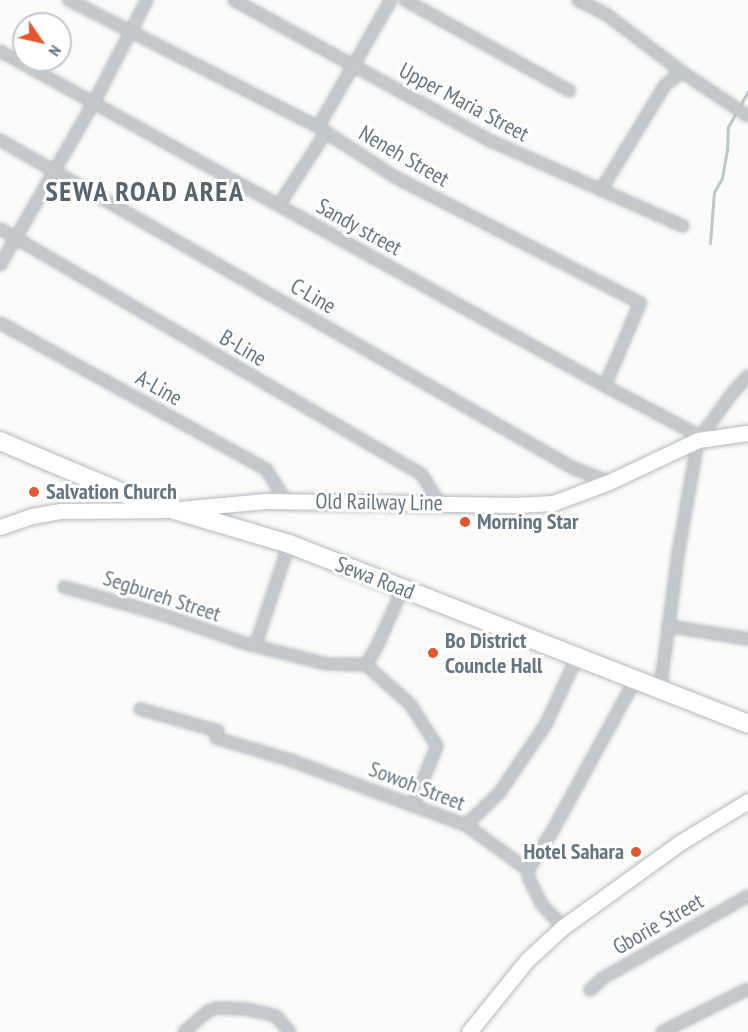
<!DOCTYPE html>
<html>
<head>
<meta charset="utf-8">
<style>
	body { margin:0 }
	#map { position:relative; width:748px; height:1032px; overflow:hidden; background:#fafaf8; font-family:"PT Sans Narrow",sans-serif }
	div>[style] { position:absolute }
	.stream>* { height:3px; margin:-1.5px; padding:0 1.5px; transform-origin:1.5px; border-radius:1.5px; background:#bbc7cb }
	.roads { filter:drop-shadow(0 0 2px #b3babf) drop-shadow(0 0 2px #b3babf) }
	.street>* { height:10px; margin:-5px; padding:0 5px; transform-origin:5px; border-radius:5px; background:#c3c8cc }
	.secondary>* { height:15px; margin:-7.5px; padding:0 7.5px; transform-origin:7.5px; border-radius:7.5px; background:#fff }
	.primary>* { height:18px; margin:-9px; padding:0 9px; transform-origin:9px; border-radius:9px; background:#fff }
	.dots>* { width:16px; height:16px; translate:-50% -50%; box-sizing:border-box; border:3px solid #fff; border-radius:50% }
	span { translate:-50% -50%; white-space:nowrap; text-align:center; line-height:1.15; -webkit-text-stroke:6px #fff; paint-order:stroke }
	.street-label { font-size:22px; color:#657683 }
	.poi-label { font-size:22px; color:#657683; font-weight:700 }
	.left { translate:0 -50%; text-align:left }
	.right { translate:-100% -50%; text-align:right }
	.district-label { font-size:28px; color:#57646e; font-weight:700; letter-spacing:1.5px }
	.north { position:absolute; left:12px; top:12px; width:60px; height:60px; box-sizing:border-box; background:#fff; border:2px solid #c1c8cd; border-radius:50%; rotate:124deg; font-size:16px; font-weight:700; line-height:24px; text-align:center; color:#657683 }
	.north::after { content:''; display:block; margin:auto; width:21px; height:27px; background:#e4572e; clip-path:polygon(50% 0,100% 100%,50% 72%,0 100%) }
</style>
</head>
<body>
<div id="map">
	<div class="stream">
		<i style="left:710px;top:243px;width:51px;rotate:-85.5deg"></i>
		<i style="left:714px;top:192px;width:16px;rotate:-60deg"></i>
		<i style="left:722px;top:178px;width:27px;rotate:-80deg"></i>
		<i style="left:727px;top:151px;width:24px;rotate:-88deg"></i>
		<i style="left:728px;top:127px;width:41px;rotate:-60.9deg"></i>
	</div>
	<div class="roads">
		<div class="street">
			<i style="left:69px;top:0;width:280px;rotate:27deg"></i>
			<i style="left:318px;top:127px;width:92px;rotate:33deg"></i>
			<i style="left:395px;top:177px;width:276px;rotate:27.2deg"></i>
			<i style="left:640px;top:303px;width:90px;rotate:112.9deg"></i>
			<i style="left:234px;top:0;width:293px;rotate:28.8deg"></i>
			<i style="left:491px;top:141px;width:210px;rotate:23.9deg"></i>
			<i style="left:405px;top:0;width:188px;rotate:28.9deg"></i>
			<i style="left:578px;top:0;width:33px;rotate:27deg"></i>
			<i style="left:607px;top:15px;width:94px;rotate:37.2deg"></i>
			<i style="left:682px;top:72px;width:79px;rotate:33.7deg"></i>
			<i style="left:0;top:51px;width:692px;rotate:28.97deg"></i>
			<i style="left:605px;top:386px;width:107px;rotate:27.8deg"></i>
			<i style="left:318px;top:127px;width:146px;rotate:-60.1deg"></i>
			<i style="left:0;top:140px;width:660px;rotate:29.79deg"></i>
			<i style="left:573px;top:468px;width:39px;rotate:21deg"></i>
			<i style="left:601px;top:190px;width:123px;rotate:-58.6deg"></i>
			<i style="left:665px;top:85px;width:21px;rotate:-37deg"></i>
			<i style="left:279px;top:205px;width:87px;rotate:-57.2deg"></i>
			<i style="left:0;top:229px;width:488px;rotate:30.2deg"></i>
			<i style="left:422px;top:475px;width:34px;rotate:58deg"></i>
			<i style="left:0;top:265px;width:186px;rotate:-60deg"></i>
			<i style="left:93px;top:104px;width:117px;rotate:-62.6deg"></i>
			<i style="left:0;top:323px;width:303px;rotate:28.8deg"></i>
			<i style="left:266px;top:469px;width:38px;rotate:58deg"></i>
			<i style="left:64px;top:587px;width:101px;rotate:15.6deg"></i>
			<i style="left:161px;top:614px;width:91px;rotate:19.2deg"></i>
			<i style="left:247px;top:644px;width:82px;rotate:14deg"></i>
			<i style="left:327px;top:664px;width:39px;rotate:1deg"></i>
			<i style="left:366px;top:665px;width:24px;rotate:-60deg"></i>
			<i style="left:378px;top:644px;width:61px;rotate:-65.9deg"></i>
			<i style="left:668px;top:626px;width:81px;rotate:9.2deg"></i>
			<i style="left:247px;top:644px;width:9px"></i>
			<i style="left:256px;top:644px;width:105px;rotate:-71.7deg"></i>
			<i style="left:366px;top:665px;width:59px;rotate:41.6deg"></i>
			<i style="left:410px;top:704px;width:50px;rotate:57.3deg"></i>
			<i style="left:437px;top:746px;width:63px;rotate:112.5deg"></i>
			<i style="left:660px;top:690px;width:143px;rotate:-82.4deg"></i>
			<i style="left:679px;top:548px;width:110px;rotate:-80deg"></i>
			<i style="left:698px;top:440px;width:61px;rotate:-53.7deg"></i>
			<i style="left:734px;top:391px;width:21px;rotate:-47deg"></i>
			<i style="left:140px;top:709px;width:81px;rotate:15.8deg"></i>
			<i style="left:218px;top:731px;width:7px;rotate:106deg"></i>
			<i style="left:216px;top:738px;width:77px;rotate:16.6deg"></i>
			<i style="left:290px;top:760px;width:188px;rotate:20.3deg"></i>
			<i style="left:466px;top:825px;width:77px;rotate:36deg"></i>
			<i style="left:528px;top:870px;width:9px;rotate:84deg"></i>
			<i style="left:529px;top:879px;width:29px;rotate:63deg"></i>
			<i style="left:542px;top:905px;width:30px;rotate:46deg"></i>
			<i style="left:466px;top:825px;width:47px;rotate:-44.1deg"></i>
			<i style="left:500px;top:792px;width:82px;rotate:-55.9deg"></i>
			<i style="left:546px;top:724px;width:74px;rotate:-65.2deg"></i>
			<i style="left:528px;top:870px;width:47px;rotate:-58deg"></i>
			<i style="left:553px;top:830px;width:171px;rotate:-61.3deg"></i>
			<i style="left:590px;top:990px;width:18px;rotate:-43deg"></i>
			<i style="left:603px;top:978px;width:167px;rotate:-29.5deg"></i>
			<i style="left:184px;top:1032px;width:32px;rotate:-41deg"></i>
			<i style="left:208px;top:1011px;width:10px;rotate:-17deg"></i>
			<i style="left:218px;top:1008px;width:28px;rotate:2deg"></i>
			<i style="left:246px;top:1009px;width:31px;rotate:13deg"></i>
			<i style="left:276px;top:1016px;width:21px;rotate:49deg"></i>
			<i style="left:662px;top:1032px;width:96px;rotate:-26.6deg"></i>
		</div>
		<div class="secondary">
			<i style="left:0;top:527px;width:34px;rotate:-19deg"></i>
			<i style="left:32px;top:516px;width:28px;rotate:-10deg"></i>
			<i style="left:60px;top:511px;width:109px;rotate:-0.5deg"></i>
			<i style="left:169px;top:510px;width:97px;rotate:-5.3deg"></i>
			<i style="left:266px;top:501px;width:250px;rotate:0.9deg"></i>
			<i style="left:516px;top:505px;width:37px;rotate:-3deg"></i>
			<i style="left:553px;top:503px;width:60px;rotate:-20.6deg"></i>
			<i style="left:609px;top:482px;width:98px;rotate:-25.3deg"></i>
			<i style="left:698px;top:440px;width:50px;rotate:-8deg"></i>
			<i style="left:469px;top:1032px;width:92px;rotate:-51.1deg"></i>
			<i style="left:527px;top:960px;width:49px;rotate:-42.5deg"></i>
			<i style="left:563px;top:927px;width:145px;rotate:-35.8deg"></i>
			<i style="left:681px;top:842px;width:79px;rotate:-31.5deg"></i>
		</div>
		<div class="primary">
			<i style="left:0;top:441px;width:149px;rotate:22.9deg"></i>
			<i style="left:137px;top:499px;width:159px;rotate:16.5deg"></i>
			<i style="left:289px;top:544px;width:493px;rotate:21.4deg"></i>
		</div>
	</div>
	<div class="dots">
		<i style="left:34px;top:492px;background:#e4572e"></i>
		<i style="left:465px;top:522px;background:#e4572e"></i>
		<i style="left:433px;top:653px;background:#e4572e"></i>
		<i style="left:636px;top:852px;background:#e4572e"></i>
	</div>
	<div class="street-label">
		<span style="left:464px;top:102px;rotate:28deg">Upper Maria Street</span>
		<span style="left:404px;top:156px;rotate:30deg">Neneh Street</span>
		<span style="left:359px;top:227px;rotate:29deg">Sandy street</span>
		<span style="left:313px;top:296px;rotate:30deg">C-Line</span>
		<span style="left:243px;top:348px;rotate:30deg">B-Line</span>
		<span style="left:159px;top:388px;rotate:29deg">A-Line</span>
		<span style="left:379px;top:502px;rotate:1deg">Old Railway Line</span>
		<span style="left:375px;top:578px;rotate:21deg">Sewa Road</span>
		<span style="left:162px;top:596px;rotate:18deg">Segbureh Street</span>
		<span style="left:417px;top:786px;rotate:21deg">Sowoh Street</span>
		<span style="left:658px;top:924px;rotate:-30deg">Gborie Street</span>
	</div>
	<div class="poi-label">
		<span class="left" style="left:46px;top:492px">Salvation Church</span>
		<span class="left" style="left:477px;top:522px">Morning Star</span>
		<span class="left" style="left:445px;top:653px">Bo District<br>Councle Hall</span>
		<span class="right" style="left:624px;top:852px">Hotel Sahara</span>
	</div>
	<div class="district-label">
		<span style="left:145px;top:191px">SEWA ROAD AREA</span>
	</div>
	<div class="north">N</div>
</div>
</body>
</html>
